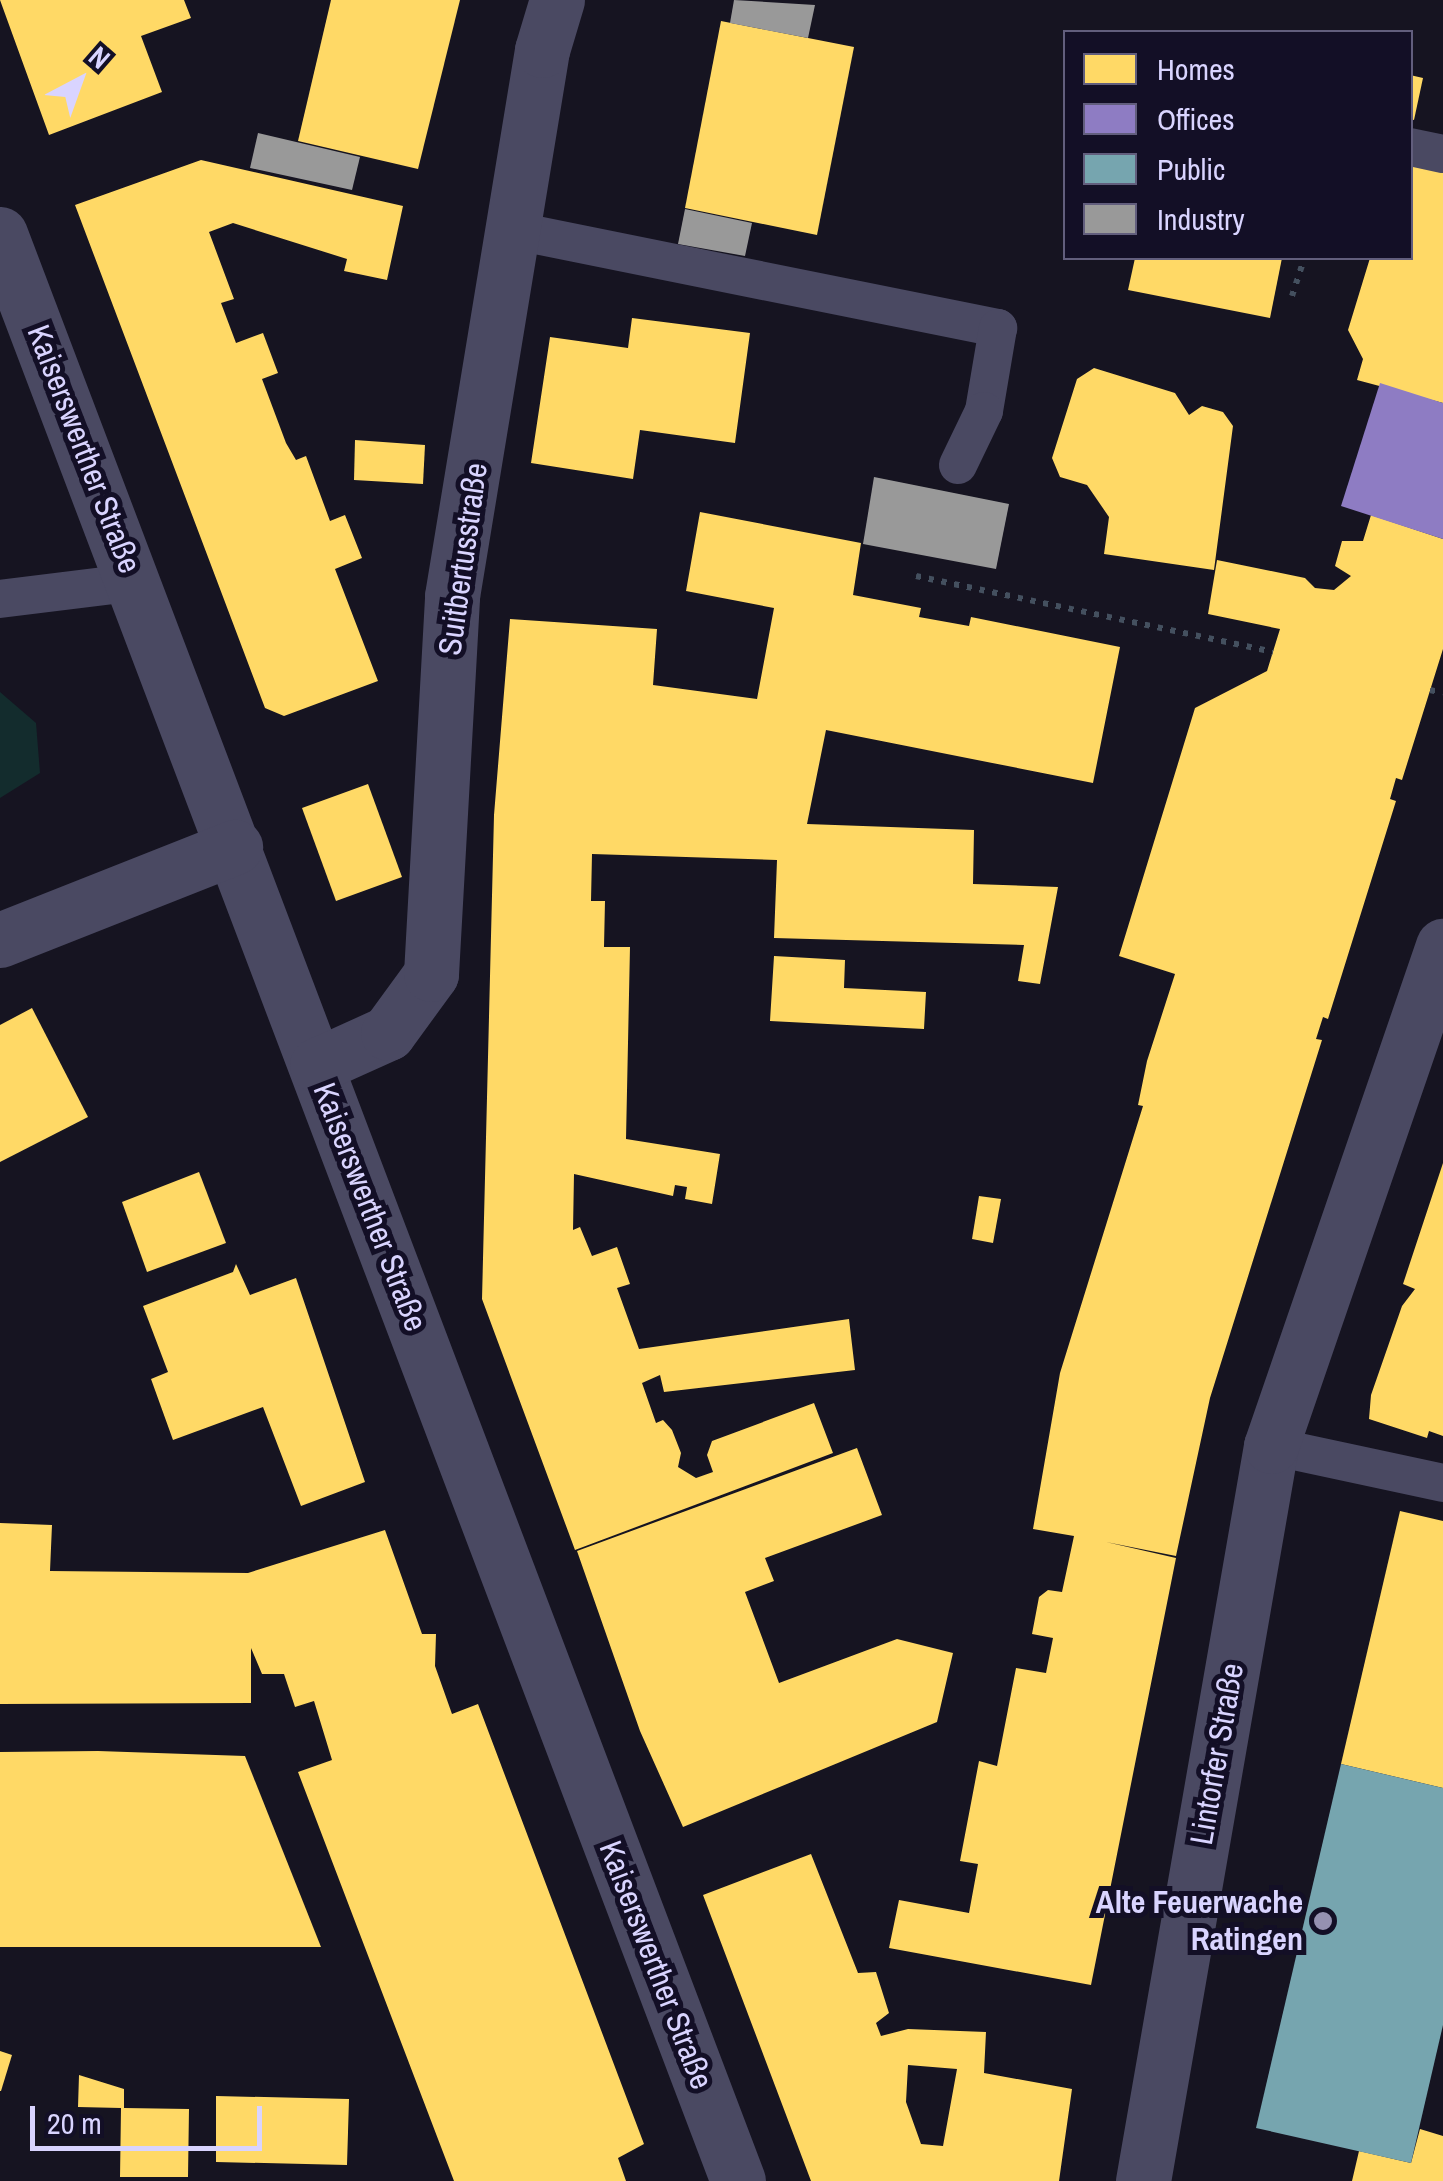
<!DOCTYPE html>
<html>
<head>
<meta charset="utf-8">
<style>
	body { margin:0 }
	#map { position:relative; width:1443px; height:2181px; overflow:hidden; background:#161421; font-family:"Archivo Narrow",sans-serif }
	div>[style] { position:absolute }
	.green>* { inset:0; background:#132c2d }
	.homes>* { inset:0; background:#ffd966 }
	.offices>* { inset:0; background:#8e7cc3 }
	.public>* { inset:0; background:#76a5af }
	.industry>* { inset:0; background:#999 }
	.path>* { height:6px; margin-top:-3px; transform-origin:0; background:repeating-linear-gradient(90deg,#44505f 0 5px,transparent 0 13px) }
	.lane>* { height:38px; margin:-19px; padding:0 19px; transform-origin:19px; border-radius:19px; background:#4a4962 }
	.street>* { height:55px; margin:-27.5px; padding:0 27.5px; transform-origin:27.5px; border-radius:27.5px; background:#4a4962 }
	.dots>* { width:28px; height:28px; translate:-50% -50%; box-sizing:border-box; border:5px solid #130f26; border-radius:50% }
	span { translate:-50% -50%; white-space:nowrap; text-align:center; line-height:1.15; -webkit-text-stroke:10px #130f26; paint-order:stroke }
	.street-label { font-size:32px; color:#d9d4ff }
	.poi-label { font-size:32px; color:#d9d4ff; font-weight:700 }
	.right { translate:-100% -50%; text-align:right }
	.legend { position:absolute; left:1063px; top:30px; width:350px; height:230px; box-sizing:border-box; background:#130f26; border:2px solid #625e7d; margin:0; padding:12px 18px; list-style:none; font-size:30px; color:#d9d4ff }
	.legend li { display:flex; align-items:center; gap:20px; height:50px }
	.legend b { width:50px; border:2px solid #625e7d }
	.north { position:absolute; left:30px; top:30px; width:100px; height:100px; -webkit-text-stroke:8px #130f26; paint-order:stroke; rotate:41deg; font-size:28px; font-weight:700; line-height:40px; text-align:center; color:#d9d4ff }
	.north::after { content:''; display:block; margin:auto; width:35px; height:45px; background:#d9d4ff; clip-path:polygon(50% 0,100% 100%,50% 72%,0 100%) }
	.scale { position:absolute; left:30px; top:2106px; width:232px; height:45px; box-sizing:border-box; border:5px solid #d9d4ff; border-top:0; padding-left:12px; font-size:30px; line-height:35px; white-space:nowrap; color:#d9d4ff; -webkit-text-stroke:8px #130f26; paint-order:stroke }
</style>
</head>
<body>
<div id="map">
	<div class="green">
		<i style="clip-path:polygon(0 692px,36px 723px,40px 773px,0 798px)"></i>
	</div>
	<div class="homes">
		<i style="clip-path:polygon(0 0,184px 0,191px 18px,141px 36px,162px 92px,49px 135px)"></i>
		<i style="clip-path:polygon(331px 0,460px 0,418px 169px,298px 141px)"></i>
		<i style="clip-path:polygon(721px 21px,854px 47px,817px 235px,685px 208px)"></i>
		<i style="clip-path:polygon(1410px 75px,1423px 78px,1414px 120px,1410px 119px)"></i>
		<i style="clip-path:polygon(201px 160px,403px 206px,387px 280px,344px 271px,347px 259px,233px 223px,209px 232px,234px 299px,221px 303px,236px 343px,263px 333px,278px 373px,262px 379px,286px 443px,296px 460px,306px 456px,330px 521px,345px 515px,362px 558px,335px 569px,378px 681px,284px 716px,265px 708px,75px 205px)"></i>
		<i style="clip-path:polygon(1410px 164px,1443px 173px,1443px 403px,1357px 380px,1363px 359px,1348px 330px,1370px 258px,1410px 258px)"></i>
		<i style="clip-path:polygon(1135px 258px,1282px 258px,1270px 318px,1128px 290px)"></i>
		<i style="clip-path:polygon(632px 318px,750px 333px,735px 443px,640px 430px,633px 479px,531px 463px,550px 337px,628px 348px)"></i>
		<i style="clip-path:polygon(1094px 368px,1175px 393px,1189px 415px,1202px 406px,1223px 412px,1233px 426px,1214px 570px,1104px 554px,1109px 517px,1087px 485px,1060px 477px,1052px 458px,1077px 379px)"></i>
		<i style="clip-path:polygon(355px 440px,425px 445px,423px 484px,354px 480px)"></i>
		<i style="clip-path:polygon(700px 512px,861px 543px,853px 595px,921px 608px,919px 617px,969px 626px,971px 617px,1120px 647px,1093px 783px,826px 730px,807px 824px,974px 830px,973px 884px,1058px 887px,1040px 984px,1018px 981px,1024px 945px,774px 938px,777px 860px,592px 854px,591px 901px,605px 901px,604px 947px,630px 947px,626px 1139px,720px 1154px,712px 1204px,685px 1199px,687px 1187px,675px 1185px,673px 1196px,574px 1174px,573px 1230px,580px 1227px,592px 1256px,617px 1247px,630px 1284px,617px 1288px,639px 1349px,849px 1319px,855px 1370px,664px 1392px,660px 1375px,642px 1383px,656px 1423px,663px 1420px,672px 1430px,681px 1453px,678px 1467px,696px 1478px,713px 1472px,707px 1455px,712px 1441px,814px 1403px,833px 1453px,575px 1550px,482px 1299px,494px 815px,510px 619px,657px 629px,653px 685px,757px 699px,774px 608px,686px 591px)"></i>
		<i style="clip-path:polygon(1371px 515px,1443px 539px,1443px 649px,1402px 780px,1396px 778px,1390px 799px,1396px 801px,1328px 1019px,1323px 1017px,1316px 1039px,1322px 1040px,1210px 1398px,1176px 1556px,1106px 1542px,1176px 1558px,1091px 1985px,889px 1948px,899px 1900px,969px 1913px,978px 1864px,960px 1861px,979px 1761px,997px 1766px,1016px 1668px,1046px 1673px,1053px 1638px,1032px 1634px,1039px 1597px,1048px 1590px,1062px 1592px,1074px 1536px,1033px 1529px,1060px 1373px,1143px 1106px,1138px 1105px,1147px 1061px,1175px 974px,1119px 956px,1195px 708px,1267px 671px,1280px 629px,1208px 614px,1217px 560px,1305px 578px,1315px 588px,1334px 590px,1351px 576px,1335px 566px,1342px 541px,1363px 541px)"></i>
		<i style="clip-path:polygon(368px 784px,402px 877px,336px 901px,302px 808px)"></i>
		<i style="clip-path:polygon(774px 956px,845px 960px,844px 988px,926px 992px,924px 1029px,770px 1021px)"></i>
		<i style="clip-path:polygon(32px 1008px,88px 1117px,0 1162px,0 1025px)"></i>
		<i style="clip-path:polygon(1443px 1163px,1443px 1436px,1429px 1431px,1427px 1438px,1369px 1419px,1371px 1395px,1402px 1306px,1415px 1289px,1403px 1284px)"></i>
		<i style="clip-path:polygon(199px 1172px,226px 1243px,147px 1272px,122px 1202px)"></i>
		<i style="clip-path:polygon(979px 1196px,1001px 1199px,993px 1243px,972px 1239px)"></i>
		<i style="clip-path:polygon(236px 1264px,250px 1295px,296px 1278px,365px 1482px,301px 1506px,263px 1407px,173px 1440px,151px 1379px,168px 1372px,143px 1306px,233px 1272px)"></i>
		<i style="clip-path:polygon(857px 1448px,882px 1515px,765px 1558px,774px 1581px,745px 1592px,779px 1683px,897px 1639px,953px 1653px,937px 1722px,683px 1827px,640px 1731px,577px 1551px)"></i>
		<i style="clip-path:polygon(1400px 1511px,1443px 1521px,1443px 1788px,1341px 1764px)"></i>
		<i style="clip-path:polygon(0 1523px,52px 1525px,50px 1571px,248px 1573px,385px 1530px,422px 1634px,436px 1634px,435px 1666px,452px 1714px,478px 1704px,644px 2144px,618px 2158px,626px 2181px,454px 2181px,298px 1772px,332px 1760px,314px 1701px,295px 1707px,284px 1674px,262px 1674px,251px 1648px,251px 1703px,0 1704px)"></i>
		<i style="clip-path:polygon(98px 1751px,245px 1756px,321px 1947px,0 1947px,0 1752px)"></i>
		<i style="clip-path:polygon(evenodd,811px 1854px,858px 1973px,876px 1972px,889px 2013px,876px 2023px,881px 2036px,908px 2029px,986px 2032px,984px 2073px,1072px 2089px,1059px 2181px,811px 2181px,703px 1895px,811px 1854px,908px 2065px,957px 2069px,943px 2146px,921px 2144px,906px 2102px,908px 2065px)"></i>
		<i style="clip-path:polygon(0 2051px,12px 2055px,1px 2091px,0 2091px)"></i>
		<i style="clip-path:polygon(79px 2075px,124px 2089px,124px 2108px,189px 2109px,188px 2177px,120px 2177px,121px 2108px,78px 2107px)"></i>
		<i style="clip-path:polygon(216px 2096px,349px 2099px,347px 2165px,216px 2162px)"></i>
		<i style="clip-path:polygon(1420px 2129px,1443px 2136px,1443px 2181px,1352px 2181px,1359px 2151px,1411px 2163px)"></i>
	</div>
	<div class="offices">
		<i style="clip-path:polygon(1380px 383px,1443px 403px,1443px 539px,1341px 506px)"></i>
	</div>
	<div class="public">
		<i style="clip-path:polygon(1341px 1764px,1443px 1788px,1443px 2025px,1411px 2163px,1256px 2128px)"></i>
	</div>
	<div class="industry">
		<i style="clip-path:polygon(734px 0,815px 5px,808px 38px,730px 23px)"></i>
		<i style="clip-path:polygon(258px 133px,360px 157px,352px 190px,250px 168px)"></i>
		<i style="clip-path:polygon(685px 209px,752px 223px,745px 256px,678px 244px)"></i>
		<i style="clip-path:polygon(874px 477px,1009px 504px,996px 569px,863px 544px)"></i>
	</div>
	<div class="path">
		<i style="left:1292px;top:296px;width:40px;rotate:-72deg"></i>
		<i style="left:916px;top:576px;width:365px;rotate:12deg"></i>
		<i style="left:1430px;top:690px;width:13px;rotate:13deg"></i>
	</div>
	<div class="lane">
		<i style="left:1410px;top:147px;width:34px;rotate:12deg"></i>
		<i style="left:516px;top:231px;width:492px;rotate:11.4deg"></i>
		<i style="left:998px;top:328px;width:84px;rotate:99.6deg"></i>
		<i style="left:984px;top:411px;width:60px;rotate:115.7deg"></i>
		<i style="left:0;top:599px;width:137px;rotate:-7.1deg"></i>
		<i style="left:1271px;top:1446px;width:176px;rotate:12.1deg"></i>
	</div>
	<div class="street">
		<i style="left:0;top:234px;width:2082px;rotate:69.24deg"></i>
		<i style="left:0;top:940px;width:253px;rotate:-21.6deg"></i>
		<i style="left:317px;top:1065px;width:78px;rotate:-24.3deg"></i>
		<i style="left:388px;top:1033px;width:73px;rotate:-53.9deg"></i>
		<i style="left:431px;top:974px;width:379px;rotate:-86.8deg"></i>
		<i style="left:452px;top:596px;width:553px;rotate:-80.64deg"></i>
		<i style="left:542px;top:50px;width:52px;rotate:-73.3deg"></i>
		<i style="left:1143px;top:2181px;width:746px;rotate:-80.12deg"></i>
		<i style="left:1271px;top:1446px;width:529px;rotate:-71.02deg"></i>
	</div>
	<div class="dots">
		<i style="left:1323px;top:1921px;background:#9591b1"></i>
	</div>
	<div class="street-label">
		<span style="left:84px;top:449px;rotate:69deg">Kaiserswerther Straße</span>
		<span style="left:463px;top:559px;rotate:-82deg">Suitbertusstraße</span>
		<span style="left:370px;top:1207px;rotate:69deg">Kaiserswerther Straße</span>
		<span style="left:1217px;top:1754px;rotate:-80deg">Lintorfer Straße</span>
		<span style="left:656px;top:1965px;rotate:69deg">Kaiserswerther Straße</span>
	</div>
	<div class="poi-label">
		<span class="right" style="left:1303px;top:1921px">Alte Feuerwache<br>Ratingen</span>
	</div>
	<ul class="legend">
	<li><b style="height:28px;background:#ffd966"></b>Homes</li>
	<li><b style="height:28px;background:#8e7cc3"></b>Offices</li>
	<li><b style="height:28px;background:#76a5af"></b>Public</li>
	<li><b style="height:28px;background:#999"></b>Industry</li>
	</ul>
	<div class="north">N</div>
	<div class="scale">20 m</div>
</div>
</body>
</html>
